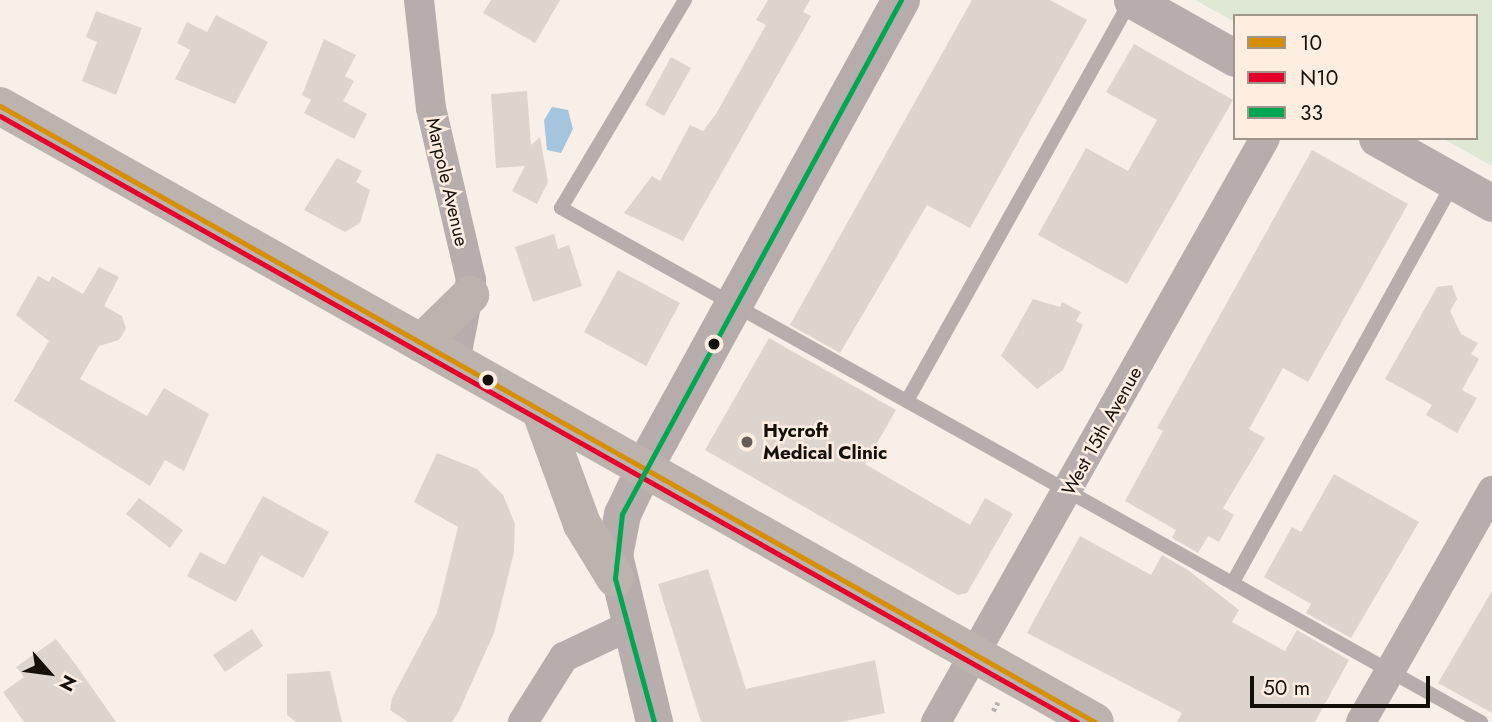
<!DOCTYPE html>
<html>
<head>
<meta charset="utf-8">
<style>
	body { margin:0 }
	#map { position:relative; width:1492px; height:722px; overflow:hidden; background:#f8efe8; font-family:Jost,sans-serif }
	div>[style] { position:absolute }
	.green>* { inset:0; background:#dfe8d4 }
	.water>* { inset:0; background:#a4c5dd }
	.building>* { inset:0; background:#ded4ce }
	.path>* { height:4.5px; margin-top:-2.25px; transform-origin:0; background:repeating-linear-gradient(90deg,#b8b1af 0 3.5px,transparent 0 7px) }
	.service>* { height:14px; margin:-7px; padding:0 7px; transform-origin:7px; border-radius:7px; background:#b7adad }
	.minor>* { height:30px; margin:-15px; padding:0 15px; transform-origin:15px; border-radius:15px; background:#b7adad }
	.tertiary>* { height:37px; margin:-18.5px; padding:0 18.5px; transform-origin:18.5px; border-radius:18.5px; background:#b7adad }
	.secondary>* { height:38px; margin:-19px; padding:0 19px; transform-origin:19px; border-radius:19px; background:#b7acac }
	.trunk>* { height:38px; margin:-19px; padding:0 19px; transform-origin:19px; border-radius:19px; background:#bcb2ae }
	.bus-1>* { height:5px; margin:-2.5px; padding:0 2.5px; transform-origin:2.5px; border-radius:2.5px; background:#d58f01 }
	.bus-2>* { height:5px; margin:-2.5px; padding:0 2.5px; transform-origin:2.5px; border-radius:2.5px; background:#e4002b }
	.bus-3>* { height:5px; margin:-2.5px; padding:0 2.5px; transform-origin:2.5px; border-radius:2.5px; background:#00a651 }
	.dots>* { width:19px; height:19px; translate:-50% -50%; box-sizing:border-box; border:4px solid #feeee2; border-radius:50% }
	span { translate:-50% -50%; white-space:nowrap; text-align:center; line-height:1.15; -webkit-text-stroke:5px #feeee2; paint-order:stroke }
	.street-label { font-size:19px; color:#150f09 }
	.poi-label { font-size:19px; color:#150f09; font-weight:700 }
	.left { translate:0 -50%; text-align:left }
	.legend { position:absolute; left:1233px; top:14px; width:245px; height:126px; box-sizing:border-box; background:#feeee2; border:2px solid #a1958b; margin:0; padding:9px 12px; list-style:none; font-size:21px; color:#150f09 }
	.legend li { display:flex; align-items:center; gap:14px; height:35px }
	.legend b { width:35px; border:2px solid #a1958b }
	.north { position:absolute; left:14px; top:638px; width:70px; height:70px; -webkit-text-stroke:5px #feeee2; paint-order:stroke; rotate:118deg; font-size:19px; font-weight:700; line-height:28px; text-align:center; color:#150f09 }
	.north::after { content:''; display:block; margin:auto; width:24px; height:32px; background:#150f09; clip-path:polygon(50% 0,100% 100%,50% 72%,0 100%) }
	.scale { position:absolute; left:1250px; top:676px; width:180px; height:32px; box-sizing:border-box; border:4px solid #150f09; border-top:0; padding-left:9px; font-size:21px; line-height:24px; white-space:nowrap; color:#150f09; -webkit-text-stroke:5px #feeee2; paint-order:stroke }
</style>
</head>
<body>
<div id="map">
	<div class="green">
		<i style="clip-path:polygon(1195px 0,1492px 0,1492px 166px,1442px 138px,1476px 138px,1476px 16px,1235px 16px,1235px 22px)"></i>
	</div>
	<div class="water">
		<i style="clip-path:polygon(552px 107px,568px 110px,573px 129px,561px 153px,547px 150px,544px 120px)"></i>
	</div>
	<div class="building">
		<i style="clip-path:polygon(491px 0,560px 0,535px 43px,483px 13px)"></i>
		<i style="clip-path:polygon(768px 0,810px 0,803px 12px,811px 16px,683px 241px,624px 213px,652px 176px,660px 181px,690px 125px,703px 131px,716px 114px,766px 25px,756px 20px)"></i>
		<i style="clip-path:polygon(972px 0,1050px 0,1087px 20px,970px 228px,927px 205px,840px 353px,790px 325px)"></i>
		<i style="clip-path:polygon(96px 11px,142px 28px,116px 95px,82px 81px,97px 42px,86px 37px)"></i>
		<i style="clip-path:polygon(216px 15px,268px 42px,235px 104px,175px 79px,190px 50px,177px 43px,187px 22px,207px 32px)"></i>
		<i style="clip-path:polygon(324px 39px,356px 55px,345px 76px,354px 81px,343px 101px,367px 114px,354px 139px,304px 113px,311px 100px,302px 95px)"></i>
		<i style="clip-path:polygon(1134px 44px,1233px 100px,1127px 284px,1038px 235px,1086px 148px,1128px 171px,1157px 120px,1106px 92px)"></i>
		<i style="clip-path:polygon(671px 57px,691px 68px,664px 116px,645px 105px)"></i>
		<i style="clip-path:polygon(527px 91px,531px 145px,540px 137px,548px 182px,537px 204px,512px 191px,525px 166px,496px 168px,491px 94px)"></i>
		<i style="clip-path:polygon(1312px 150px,1408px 204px,1308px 382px,1283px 368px,1249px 429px,1265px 438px,1223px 508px,1234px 515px,1219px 542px,1208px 536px,1198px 553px,1172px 538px,1176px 530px,1125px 501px,1163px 431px,1157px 428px)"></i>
		<i style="clip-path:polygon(337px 158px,362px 171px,356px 182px,370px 190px,360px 223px,345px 232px,304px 210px)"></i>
		<i style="clip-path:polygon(554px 234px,558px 249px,569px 245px,582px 286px,533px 302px,515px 247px)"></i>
		<i style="clip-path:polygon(99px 267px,119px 277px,104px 306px,122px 316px,126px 329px,119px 340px,99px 346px,80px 379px,147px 416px,164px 388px,209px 414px,184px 471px,165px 460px,150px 486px,14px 401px,49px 341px,16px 315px,38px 276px,49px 282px,52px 276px,83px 294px)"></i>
		<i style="clip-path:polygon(618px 270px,680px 303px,646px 366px,584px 332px)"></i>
		<i style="clip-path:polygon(1452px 285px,1457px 299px,1450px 311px,1461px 334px,1478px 343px,1471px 354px,1479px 359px,1462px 390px,1477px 398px,1457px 433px,1426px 415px,1432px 405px,1385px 379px,1437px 287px)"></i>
		<i style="clip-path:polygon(1033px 299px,1060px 307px,1062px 302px,1081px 312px,1076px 321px,1083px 325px,1063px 370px,1037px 389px,1001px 356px)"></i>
		<i style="clip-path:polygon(769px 338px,896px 410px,865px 464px,970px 525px,985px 498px,1013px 514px,967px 593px,958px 595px,705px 450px)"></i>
		<i style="clip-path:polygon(437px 453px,477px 469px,503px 495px,515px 524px,514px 552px,494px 633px,459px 711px,452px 722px,408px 722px,390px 710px,392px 698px,437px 613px,458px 527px,414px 502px)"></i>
		<i style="clip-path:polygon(1334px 474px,1419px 522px,1351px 638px,1306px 613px,1311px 604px,1264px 577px,1292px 527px,1301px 532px)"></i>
		<i style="clip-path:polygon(263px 496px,329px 532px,303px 578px,261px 555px,236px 602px,187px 576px,200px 552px,225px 565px)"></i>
		<i style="clip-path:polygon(139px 498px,183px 530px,170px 548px,126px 514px)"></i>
		<i style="clip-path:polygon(1080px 536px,1151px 575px,1162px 555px,1188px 570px,1239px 610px,1232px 622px,1285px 651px,1297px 630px,1349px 660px,1315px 722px,1177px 722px,1182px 713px,1027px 633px)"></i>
		<i style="clip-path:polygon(708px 569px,746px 689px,875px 660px,885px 713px,841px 722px,701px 722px,658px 584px)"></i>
		<i style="clip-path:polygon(1492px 591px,1492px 713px,1438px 683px)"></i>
		<i style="clip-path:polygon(252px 629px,263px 646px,225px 672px,213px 655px)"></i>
		<i style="clip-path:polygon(56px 639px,76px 665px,116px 722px,24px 722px,3px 692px,24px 677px,16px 667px)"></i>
		<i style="clip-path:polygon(330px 671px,342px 722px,296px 722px,287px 715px,287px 674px)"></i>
	</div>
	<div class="path">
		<i style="left:993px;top:711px;width:10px;rotate:-61deg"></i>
	</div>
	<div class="service">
		<i style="left:685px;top:0;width:242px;rotate:120.8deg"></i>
		<i style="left:561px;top:208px;width:1054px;rotate:29.19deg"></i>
		<i style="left:908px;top:399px;width:457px;rotate:-60.8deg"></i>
		<i style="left:1233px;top:582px;width:457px;rotate:-61.1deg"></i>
	</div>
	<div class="minor">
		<i style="left:419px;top:0;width:109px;rotate:83.7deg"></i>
		<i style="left:431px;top:108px;width:177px;rotate:76.9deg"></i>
		<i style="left:471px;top:280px;width:84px;rotate:101deg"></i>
		<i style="left:523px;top:722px;width:77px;rotate:-57.8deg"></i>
		<i style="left:564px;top:657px;width:70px;rotate:-25.5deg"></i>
		<i style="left:936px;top:722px;width:670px;rotate:-60.6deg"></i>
		<i style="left:1361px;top:722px;width:266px;rotate:-60.4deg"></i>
	</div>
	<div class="tertiary">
		<i style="left:1132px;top:0;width:118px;rotate:29.4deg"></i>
		<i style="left:1377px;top:138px;width:132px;rotate:29.5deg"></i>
		<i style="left:644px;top:468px;width:51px;rotate:115.6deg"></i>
		<i style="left:622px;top:514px;width:42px;rotate:101deg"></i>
		<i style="left:614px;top:555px;width:172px;rotate:76.5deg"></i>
	</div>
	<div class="secondary">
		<i style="left:644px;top:468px;width:534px;rotate:-61.23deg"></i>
	</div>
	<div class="trunk">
		<i style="left:0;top:106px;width:1256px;rotate:29.36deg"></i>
		<i style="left:421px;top:343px;width:69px;rotate:-44.4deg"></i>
		<i style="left:541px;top:412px;width:119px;rotate:69.9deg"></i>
		<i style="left:582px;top:524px;width:63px;rotate:58.6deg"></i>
	</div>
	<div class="bus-1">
		<i style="left:0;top:106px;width:1256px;rotate:29.36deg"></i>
	</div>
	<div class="bus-2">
		<i style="left:0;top:116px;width:1236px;rotate:29.37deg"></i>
	</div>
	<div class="bus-3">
		<i style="left:654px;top:722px;width:149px;rotate:-105.2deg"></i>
		<i style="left:615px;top:578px;width:64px;rotate:-83.8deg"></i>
		<i style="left:622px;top:514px;width:585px;rotate:-61.51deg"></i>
	</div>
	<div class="dots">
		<i style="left:714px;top:344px;background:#150f09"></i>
		<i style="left:488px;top:380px;background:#150f09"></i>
		<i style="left:747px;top:442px;background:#645d57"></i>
	</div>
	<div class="street-label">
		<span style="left:447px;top:182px;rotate:77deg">Marpole Avenue</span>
		<span style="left:1102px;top:431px;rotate:-61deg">West 15th Avenue</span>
	</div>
	<div class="poi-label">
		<span class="left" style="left:763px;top:442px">Hycroft<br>Medical Clinic</span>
	</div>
	<ul class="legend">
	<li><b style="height:9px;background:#d58f01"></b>10</li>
	<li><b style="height:9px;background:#e4002b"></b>N10</li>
	<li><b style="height:9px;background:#00a651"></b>33</li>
	</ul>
	<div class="north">N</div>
	<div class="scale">50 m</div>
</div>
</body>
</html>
